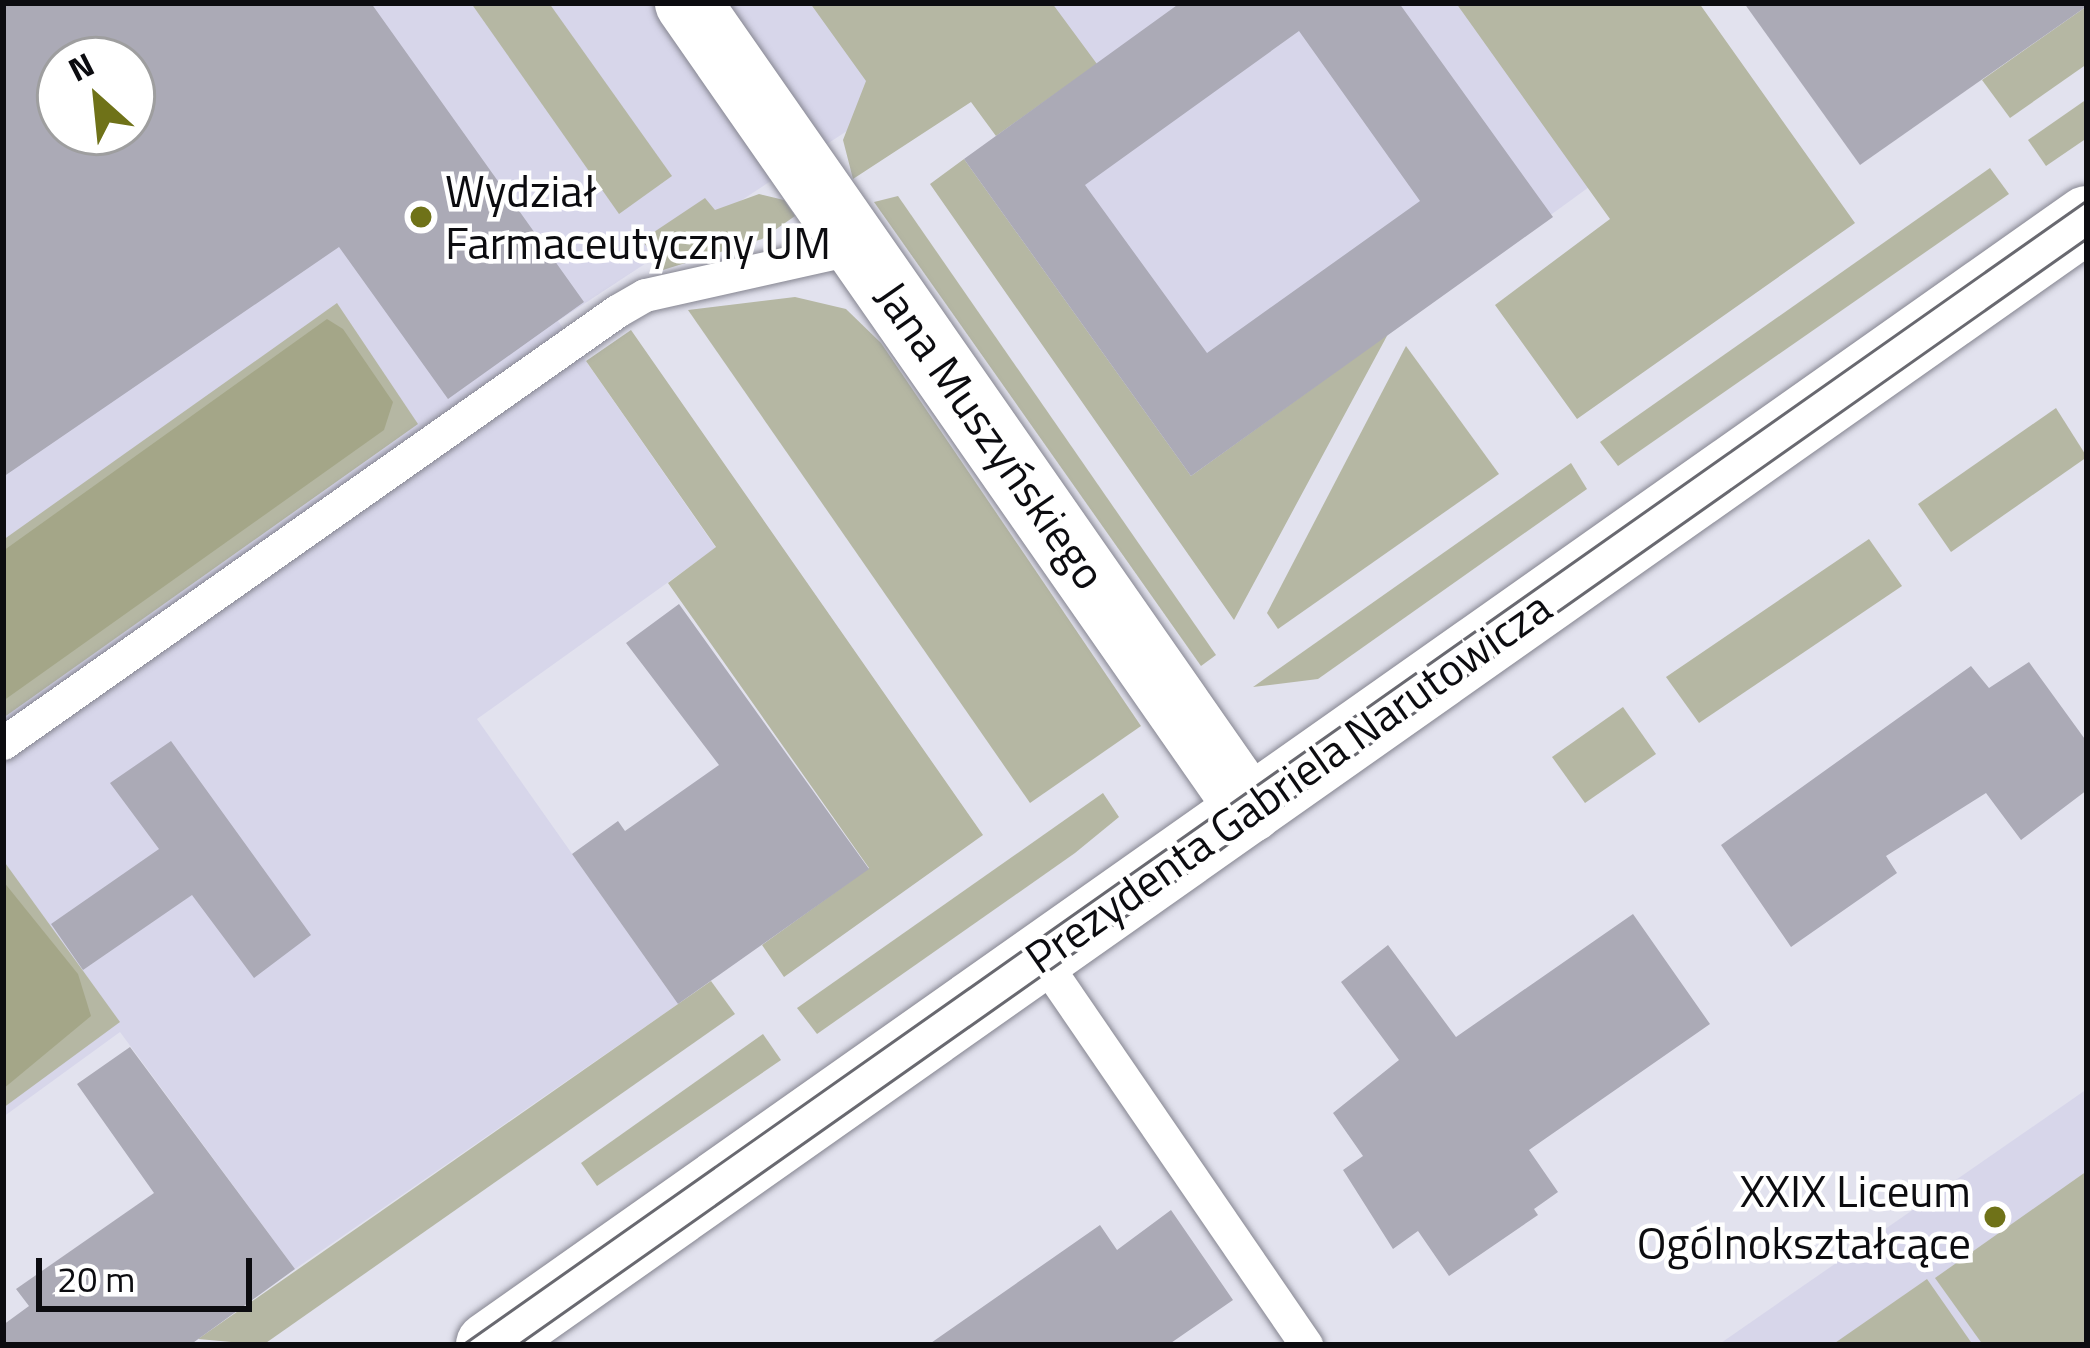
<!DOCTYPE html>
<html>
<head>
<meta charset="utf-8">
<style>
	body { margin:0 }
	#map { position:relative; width:2090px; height:1348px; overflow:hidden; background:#e2e2ee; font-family:"Titillium Web",sans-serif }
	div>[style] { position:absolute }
	.built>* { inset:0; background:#d7d6ea }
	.green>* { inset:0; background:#b5b7a3 }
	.forest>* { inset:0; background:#a4a688 }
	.building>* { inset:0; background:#abaab6 }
	.roads { filter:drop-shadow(0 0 3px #858590) drop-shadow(0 0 3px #858590) }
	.service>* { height:33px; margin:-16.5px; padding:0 16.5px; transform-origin:16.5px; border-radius:16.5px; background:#fff }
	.minor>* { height:66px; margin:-33px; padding:0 33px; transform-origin:33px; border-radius:33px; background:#fff }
	.tertiary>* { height:66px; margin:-33px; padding:0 33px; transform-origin:33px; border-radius:33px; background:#fff }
	.tram>* { height:3px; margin:-1.5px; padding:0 1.5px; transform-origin:1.5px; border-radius:1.5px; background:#696970 }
	.dots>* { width:33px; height:33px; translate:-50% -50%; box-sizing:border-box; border:6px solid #fff; border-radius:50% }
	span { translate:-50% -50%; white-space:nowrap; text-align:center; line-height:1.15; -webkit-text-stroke:9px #fff; paint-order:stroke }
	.poi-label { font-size:45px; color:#0c0c10 }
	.left { translate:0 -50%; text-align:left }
	.right { translate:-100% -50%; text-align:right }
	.street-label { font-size:45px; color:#0c0c10 }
	.frame { position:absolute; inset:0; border:6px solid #0c0c10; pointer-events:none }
	.north { position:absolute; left:36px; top:36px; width:120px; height:120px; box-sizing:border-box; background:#fff; border:3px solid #9e9e9f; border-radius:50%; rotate:333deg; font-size:33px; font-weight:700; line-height:48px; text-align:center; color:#0c0c10 }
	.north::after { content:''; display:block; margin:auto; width:42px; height:54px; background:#6f7218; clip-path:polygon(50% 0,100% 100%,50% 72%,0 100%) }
	.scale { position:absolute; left:36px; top:1258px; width:216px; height:54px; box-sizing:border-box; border:6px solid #0c0c10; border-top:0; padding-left:15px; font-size:36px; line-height:42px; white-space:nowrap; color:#0c0c10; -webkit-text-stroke:9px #fff; paint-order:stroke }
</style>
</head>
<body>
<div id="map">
	<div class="built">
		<i style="clip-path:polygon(evenodd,3px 3px,1690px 3px,1742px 76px,1191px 476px,964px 159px,1013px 125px,961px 56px,558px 321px,716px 548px,477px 719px,678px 1004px,295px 1269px,120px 1032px,3px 1117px,3px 3px,60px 60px,132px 60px,132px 132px,60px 132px,60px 60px)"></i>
		<i style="clip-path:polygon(2087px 1089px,2087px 1345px,1718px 1345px)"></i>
	</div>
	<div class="green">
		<i style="clip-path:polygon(471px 3px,549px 3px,672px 176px,619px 214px)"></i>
		<i style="clip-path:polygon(810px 3px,1052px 3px,1097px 64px,996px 136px,971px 102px,853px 179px,843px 140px,866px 81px)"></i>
		<i style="clip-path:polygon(1456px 3px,1699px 3px,1855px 223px,1577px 419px,1495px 305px,1610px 219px)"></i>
		<i style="clip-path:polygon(2087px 6px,2087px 64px,2010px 118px,1982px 80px)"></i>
		<i style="clip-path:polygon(2087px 99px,2087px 138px,2046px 166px,2028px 140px)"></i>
		<i style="clip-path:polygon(964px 159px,1191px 476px,1388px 334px,1234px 620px,930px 184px)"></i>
		<i style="clip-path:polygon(1990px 168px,2009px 194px,1618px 466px,1600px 442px)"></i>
		<i style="clip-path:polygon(759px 194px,784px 200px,795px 216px,762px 239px,663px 270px,642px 240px,705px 198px,715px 210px)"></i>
		<i style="clip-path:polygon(898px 196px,1216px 655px,1201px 666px,874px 202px)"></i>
		<i style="clip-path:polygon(795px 297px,846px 309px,881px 343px,1141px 726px,1030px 803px,688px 310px)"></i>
		<i style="clip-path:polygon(337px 303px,418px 424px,3px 718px,3px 540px)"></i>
		<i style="clip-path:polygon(631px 330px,983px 835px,784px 977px,762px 945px,869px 868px,668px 583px,716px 547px,586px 361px)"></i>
		<i style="clip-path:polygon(1406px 346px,1499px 474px,1278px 629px,1267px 613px)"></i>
		<i style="clip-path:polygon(2056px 408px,2087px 457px,1951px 552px,1918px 504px)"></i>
		<i style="clip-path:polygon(1571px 463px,1587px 489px,1318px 679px,1253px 687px)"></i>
		<i style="clip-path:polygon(1869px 539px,1902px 586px,1699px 723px,1666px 677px)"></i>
		<i style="clip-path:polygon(1623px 707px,1656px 754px,1585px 803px,1552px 757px)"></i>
		<i style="clip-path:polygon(1103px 793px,1119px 817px,1075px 853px,817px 1034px,797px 1008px)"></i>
		<i style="clip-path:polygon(3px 860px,120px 1022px,3px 1108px)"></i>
		<i style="clip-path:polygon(711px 981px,735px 1014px,263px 1345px,198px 1339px)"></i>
		<i style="clip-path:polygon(763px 1034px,781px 1060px,597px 1186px,581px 1163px)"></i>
		<i style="clip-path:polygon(2087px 1171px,2087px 1345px,1983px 1345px,1935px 1278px)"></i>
		<i style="clip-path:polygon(1927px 1279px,1973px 1345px,1832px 1345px)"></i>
	</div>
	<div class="forest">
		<i style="clip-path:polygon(327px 319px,343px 329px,393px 402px,384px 430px,3px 701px,3px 551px)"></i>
		<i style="clip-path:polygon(3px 881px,78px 974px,91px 1016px,3px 1089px)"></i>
	</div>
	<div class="building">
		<i style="clip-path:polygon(evenodd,3px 3px,371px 3px,584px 302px,448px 399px,339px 247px,3px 477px,3px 3px,60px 60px,132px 60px,132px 132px,60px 132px,60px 60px)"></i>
		<i style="clip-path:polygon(evenodd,1180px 3px,1399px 3px,1553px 217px,1191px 476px,964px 159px,1180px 3px,1299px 31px,1420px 201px,1207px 353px,1085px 185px,1299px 31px)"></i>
		<i style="clip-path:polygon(1744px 3px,2087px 3px,2087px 6px,1860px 165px)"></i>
		<i style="clip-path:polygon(679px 604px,869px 869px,678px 1004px,572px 854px,618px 821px,625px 831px,719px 765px,626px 643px)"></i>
		<i style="clip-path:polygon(2029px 662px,2087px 742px,2087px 790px,2021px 840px,1986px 793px,1886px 856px,1897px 873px,1791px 947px,1721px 845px,1971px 666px,1989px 688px)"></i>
		<i style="clip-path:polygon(171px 741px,311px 935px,254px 978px,192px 895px,83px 970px,51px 924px,159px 849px,110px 783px)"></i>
		<i style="clip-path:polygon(1633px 914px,1710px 1024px,1529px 1150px,1558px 1192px,1534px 1209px,1538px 1215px,1449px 1276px,1418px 1231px,1393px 1249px,1343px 1170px,1363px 1156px,1333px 1113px,1399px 1060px,1341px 982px,1388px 945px,1456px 1037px)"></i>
		<i style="clip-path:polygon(130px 1047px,295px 1269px,190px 1345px,3px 1345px,3px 1325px,29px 1306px,16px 1289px,154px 1193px,77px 1084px)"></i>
		<i style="clip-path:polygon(1171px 1210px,1233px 1300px,1168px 1345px,928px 1345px,1100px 1225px,1117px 1250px)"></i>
	</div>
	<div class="roads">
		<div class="service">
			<i style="left:3px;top:743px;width:751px;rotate:-35.13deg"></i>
			<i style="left:617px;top:311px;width:32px;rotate:-30deg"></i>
			<i style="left:645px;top:295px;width:219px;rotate:-12.6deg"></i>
			<i style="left:1040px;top:956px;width:471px;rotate:55.6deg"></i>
		</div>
		<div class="minor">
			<i style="left:688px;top:3px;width:983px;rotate:55.15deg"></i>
		</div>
		<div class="tertiary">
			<i style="left:489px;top:1345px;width:1955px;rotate:-35.17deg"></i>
		</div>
	</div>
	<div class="tram">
		<i style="left:462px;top:1345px;width:1988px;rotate:-35.17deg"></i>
		<i style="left:517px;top:1345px;width:1921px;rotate:-35.19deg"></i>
	</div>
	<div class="dots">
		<i style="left:421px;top:217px;background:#6f7218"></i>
		<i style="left:1995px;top:1217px;background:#6f7218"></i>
	</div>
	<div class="poi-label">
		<span class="left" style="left:445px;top:217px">Wydział<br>Farmaceutyczny UM</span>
		<span class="right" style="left:1971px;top:1217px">XXIX Liceum<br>Ogólnokształcące</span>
	</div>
	<div class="street-label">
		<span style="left:991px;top:435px;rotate:55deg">Jana Muszyńskiego</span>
		<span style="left:1288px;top:782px;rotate:-35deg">Prezydenta Gabriela Narutowicza</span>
	</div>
	<div class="frame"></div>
	<div class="north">N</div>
	<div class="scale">20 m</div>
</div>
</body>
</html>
